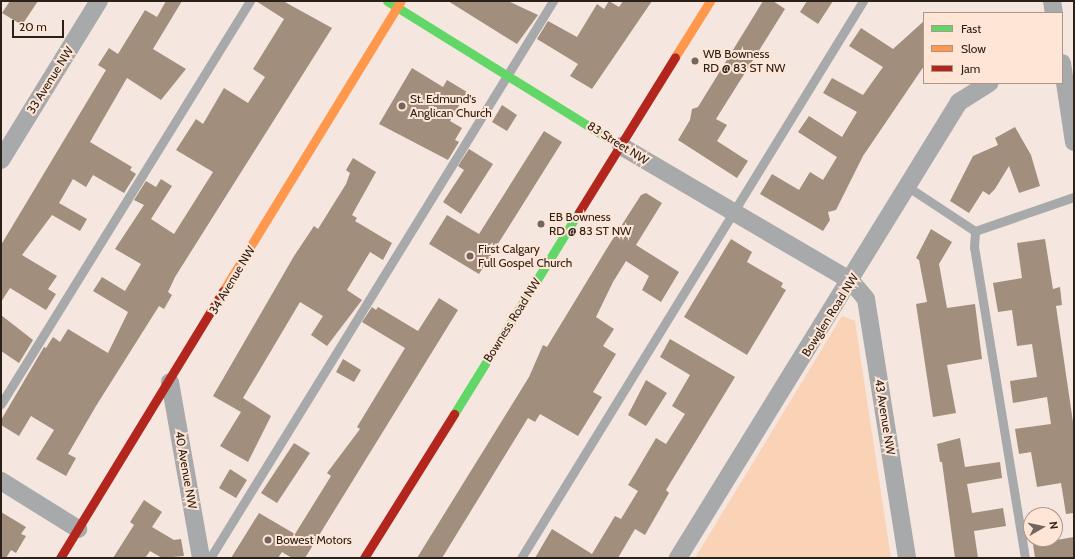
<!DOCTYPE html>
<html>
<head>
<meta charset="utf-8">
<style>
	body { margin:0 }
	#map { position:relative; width:1075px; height:559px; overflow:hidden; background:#f5e7df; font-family:Cabin,sans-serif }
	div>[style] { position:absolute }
	.green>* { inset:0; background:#fad2b6 }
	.building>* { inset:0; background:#a18e7d }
	.lane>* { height:9px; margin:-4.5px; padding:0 4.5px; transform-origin:4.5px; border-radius:4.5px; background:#a7a9aa }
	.street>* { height:18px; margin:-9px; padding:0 9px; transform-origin:9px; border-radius:9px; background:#a7a9aa }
	.fast>* { height:9px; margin:-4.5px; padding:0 4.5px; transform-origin:4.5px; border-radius:4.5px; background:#63d668 }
	.slow>* { height:9px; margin:-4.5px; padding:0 4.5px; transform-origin:4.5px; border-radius:4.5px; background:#ff974d }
	.jam>* { height:9px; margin:-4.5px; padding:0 4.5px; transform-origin:4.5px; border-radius:4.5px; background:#b3261e }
	.dots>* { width:11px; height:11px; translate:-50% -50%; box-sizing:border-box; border:2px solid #ffe5d5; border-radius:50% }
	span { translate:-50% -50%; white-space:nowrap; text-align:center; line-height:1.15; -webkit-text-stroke:4px #ffe5d5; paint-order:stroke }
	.poi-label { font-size:12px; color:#2c2119 }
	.left { translate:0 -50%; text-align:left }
	.street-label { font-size:12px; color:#2c2119 }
	.frame { position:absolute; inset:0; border:2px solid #2c2119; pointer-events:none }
	.legend { position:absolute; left:923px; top:12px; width:140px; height:72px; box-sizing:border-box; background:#ffe5d5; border:1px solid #ab978a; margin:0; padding:5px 7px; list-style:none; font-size:12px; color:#2c2119 }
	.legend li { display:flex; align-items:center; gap:8px; height:20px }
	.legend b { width:20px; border:1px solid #ab978a }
	.north { position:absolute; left:1023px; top:507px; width:40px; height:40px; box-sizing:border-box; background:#ffe5d5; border:1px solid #ab978a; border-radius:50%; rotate:81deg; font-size:11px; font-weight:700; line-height:16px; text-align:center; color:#2c2119 }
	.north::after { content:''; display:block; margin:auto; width:14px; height:18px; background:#72665e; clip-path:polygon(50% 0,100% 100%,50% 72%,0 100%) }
	.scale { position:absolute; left:12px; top:20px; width:52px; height:18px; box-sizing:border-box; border:2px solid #2c2119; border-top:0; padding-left:5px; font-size:12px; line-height:14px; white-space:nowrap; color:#2c2119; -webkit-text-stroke:3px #ffe5d5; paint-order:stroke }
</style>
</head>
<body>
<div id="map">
	<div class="green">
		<i style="clip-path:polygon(842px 316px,855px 321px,891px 558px,695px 558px)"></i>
	</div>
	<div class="building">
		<i style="clip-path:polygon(10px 1px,38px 1px,22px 25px,2px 13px)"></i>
		<i style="clip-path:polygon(166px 1px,182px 1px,153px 49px,186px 69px,161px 100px,127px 78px,90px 142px,132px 167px,130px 170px,136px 174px,124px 193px,93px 175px,86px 187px,73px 179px,59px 203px,87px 219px,80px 231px,52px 215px,22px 255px,57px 276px,48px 289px,56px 294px,46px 310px,10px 288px,1px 302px,1px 245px,106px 70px,98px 65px,109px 48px,118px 54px,145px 10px,157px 17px)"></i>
		<i style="clip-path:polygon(256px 1px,283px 1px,332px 28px,175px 277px,168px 292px,172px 295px,164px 309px,159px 306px,96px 406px,68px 454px,76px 458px,66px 476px,36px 459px,54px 430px,31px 416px,19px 436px,1px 425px,1px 420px,44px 347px,46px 348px,53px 337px,60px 342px,68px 329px,108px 353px,128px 312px,93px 291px,102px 277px,125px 291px,141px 264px,115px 249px,144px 205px,134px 200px,146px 181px,156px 187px,161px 179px,172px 186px,151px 219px,174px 234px,213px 172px,176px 150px,196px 119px,203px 124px,224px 88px,248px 103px,265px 77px,253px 69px,284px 19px)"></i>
		<i style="clip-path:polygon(448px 1px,508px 1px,538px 15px,517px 44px)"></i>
		<i style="clip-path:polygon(609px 1px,619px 7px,623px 1px,652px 1px,592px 89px,570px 76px,578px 64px,537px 39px,548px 21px,577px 37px,597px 4px,604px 9px)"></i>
		<i style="clip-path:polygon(763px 1px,773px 1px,785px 9px,716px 119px,727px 125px,717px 141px,748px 161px,737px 178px,678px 140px,690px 120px,692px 109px,698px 107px)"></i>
		<i style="clip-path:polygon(807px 1px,833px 1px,818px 24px,800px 12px)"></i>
		<i style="clip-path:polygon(924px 21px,924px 66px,863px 156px,836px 210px,828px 212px,830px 220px,823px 231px,760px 194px,772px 174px,799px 190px,810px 172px,823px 180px,837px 157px,798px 132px,809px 116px,842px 137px,857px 112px,823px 93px,832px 78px,863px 95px,883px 67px,849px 46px,861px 28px,893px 49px)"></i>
		<i style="clip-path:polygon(412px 68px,443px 87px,447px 80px,467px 92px,450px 121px,462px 128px,455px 140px,459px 142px,448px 160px,379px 124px)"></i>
		<i style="clip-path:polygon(502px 105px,517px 115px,507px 131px,492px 122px)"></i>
		<i style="clip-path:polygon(1015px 127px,1031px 155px,1040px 186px,1019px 193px,1009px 166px,995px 189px,989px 195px,983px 191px,969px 213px,950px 201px,973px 156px,998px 145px,995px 138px)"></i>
		<i style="clip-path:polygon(544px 131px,562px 142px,479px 274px,429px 244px,447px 215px,479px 234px)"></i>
		<i style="clip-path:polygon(469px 149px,493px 164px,461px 214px,443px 202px,464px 170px,458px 166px)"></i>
		<i style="clip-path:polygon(353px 158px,376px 172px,352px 215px,357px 218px,355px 221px,392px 243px,383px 260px,370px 252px,347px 290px,362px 300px,327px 346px,311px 335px,323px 316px,300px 302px,243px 398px,271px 416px,248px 462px,220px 446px,241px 412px,213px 396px,294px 256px,314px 226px,318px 229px,346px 184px,350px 173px,346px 170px)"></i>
		<i style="clip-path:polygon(646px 193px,662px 203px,636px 245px,679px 272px,661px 302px,642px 290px,649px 276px,626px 261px,613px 282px,596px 317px,614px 329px,603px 346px,616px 354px,593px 392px,602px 397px,578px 436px,540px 414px,535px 422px,528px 418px,442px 558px,417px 558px,529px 377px,543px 345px,547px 347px,609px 245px,641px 195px)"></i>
		<i style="clip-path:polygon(931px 229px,952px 242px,939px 264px,947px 308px,975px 304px,982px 359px,947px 365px,956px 413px,933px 417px,916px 304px,927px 302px,919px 260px,916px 258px)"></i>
		<i style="clip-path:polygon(731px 239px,752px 252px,747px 262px,783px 283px,781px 287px,786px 290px,747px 355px,684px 317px)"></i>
		<i style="clip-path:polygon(1045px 239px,1053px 289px,1060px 287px,1062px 305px,1056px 306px,1074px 429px,1074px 513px,1066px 514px,1061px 483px,1037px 487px,1031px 452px,1019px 454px,1015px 429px,1051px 424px,1047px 397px,1013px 403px,1010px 381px,1037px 377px,1032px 344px,1017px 346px,1012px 310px,998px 312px,993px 283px,1022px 278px,1017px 243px)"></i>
		<i style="clip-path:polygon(439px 298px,458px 310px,305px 558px,292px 558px,282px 552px,278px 558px,231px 558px,259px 513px,295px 534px,331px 476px,327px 473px,360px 429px,357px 427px,405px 348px,362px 322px,372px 307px,376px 310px,378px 307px,418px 331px)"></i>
		<i style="clip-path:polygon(1px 315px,33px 340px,19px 363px,1px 351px)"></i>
		<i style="clip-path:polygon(670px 339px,735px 377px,666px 490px,669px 493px,645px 535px,635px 529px,618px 558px,535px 558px,552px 529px,592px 554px,615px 516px,621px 519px,638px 491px,628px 485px,636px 472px,656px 438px,666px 444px,685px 414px,672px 406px,690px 375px,660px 357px)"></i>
		<i style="clip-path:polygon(343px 359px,361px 370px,354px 382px,336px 372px)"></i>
		<i style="clip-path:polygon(646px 380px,667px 393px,646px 426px,628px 415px)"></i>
		<i style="clip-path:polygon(960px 438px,965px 467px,1000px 462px,1002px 478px,967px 484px,972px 513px,1003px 508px,1006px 526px,974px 531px,978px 558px,955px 558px,942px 462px,940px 462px,937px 444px)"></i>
		<i style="clip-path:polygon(294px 443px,310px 453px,277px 503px,261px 493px)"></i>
		<i style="clip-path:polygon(230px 469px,247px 480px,236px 498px,219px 488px)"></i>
		<i style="clip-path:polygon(144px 500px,162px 512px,152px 527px,174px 540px,181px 539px,184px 556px,162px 558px,150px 551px,145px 558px,113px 558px,134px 525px,130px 522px)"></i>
		<i style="clip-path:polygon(1px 512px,26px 527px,21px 534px,26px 536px,16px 553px,11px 550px,6px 558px,1px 558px)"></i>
		<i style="clip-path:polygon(1074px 537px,1074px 558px,1035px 558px,1033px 544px)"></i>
	</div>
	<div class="lane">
		<i style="left:908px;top:187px;width:80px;rotate:33.3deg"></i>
		<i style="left:1px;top:404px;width:474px;rotate:-58.3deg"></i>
		<i style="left:210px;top:558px;width:654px;rotate:-58.38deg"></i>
		<i style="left:521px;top:558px;width:654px;rotate:-58.45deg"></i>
		<i style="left:1025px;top:558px;width:315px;rotate:-99.3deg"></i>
		<i style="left:974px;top:247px;width:16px;rotate:-86deg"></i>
		<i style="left:975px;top:231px;width:105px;rotate:-19deg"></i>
	</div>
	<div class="street">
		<i style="left:1052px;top:1px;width:12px;rotate:81deg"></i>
		<i style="left:1062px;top:63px;width:80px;rotate:81.4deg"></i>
		<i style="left:621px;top:146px;width:267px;rotate:30.4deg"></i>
		<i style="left:851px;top:281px;width:23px;rotate:50deg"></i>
		<i style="left:866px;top:299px;width:262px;rotate:81deg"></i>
		<i style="left:1px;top:160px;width:187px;rotate:-58.4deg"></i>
		<i style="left:170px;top:382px;width:179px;rotate:80deg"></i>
		<i style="left:1px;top:481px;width:91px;rotate:31.9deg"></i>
		<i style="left:678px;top:558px;width:536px;rotate:-58.36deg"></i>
		<i style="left:959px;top:102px;width:36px;rotate:-32deg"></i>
	</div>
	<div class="fast">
		<i style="left:387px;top:1px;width:275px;rotate:31.8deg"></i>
		<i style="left:454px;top:414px;width:238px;rotate:-58.3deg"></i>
	</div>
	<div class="slow">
		<i style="left:675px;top:57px;width:66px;rotate:-58deg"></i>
		<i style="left:223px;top:291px;width:340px;rotate:-58.5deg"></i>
	</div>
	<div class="jam">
		<i style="left:579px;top:212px;width:182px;rotate:-58.2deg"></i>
		<i style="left:60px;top:558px;width:313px;rotate:-58.6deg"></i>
		<i style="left:364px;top:558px;width:170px;rotate:-58deg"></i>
	</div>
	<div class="dots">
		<i style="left:695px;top:61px;background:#72665e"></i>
		<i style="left:402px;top:106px;background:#72665e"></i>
		<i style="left:541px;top:224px;background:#72665e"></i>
		<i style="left:470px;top:256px;background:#72665e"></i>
		<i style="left:268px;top:540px;background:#72665e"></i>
	</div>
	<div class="poi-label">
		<span class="left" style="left:703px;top:61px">WB Bowness<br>RD @ 83 ST NW</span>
		<span class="left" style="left:410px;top:106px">St. Edmund's<br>Anglican Church</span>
		<span class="left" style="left:549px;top:224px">EB Bowness<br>RD @ 83 ST NW</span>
		<span class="left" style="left:478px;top:256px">First Calgary<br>Full Gospel Church</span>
		<span class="left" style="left:276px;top:540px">Bowest Motors</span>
	</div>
	<div class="street-label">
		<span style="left:50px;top:80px;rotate:-58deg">33 Avenue NW</span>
		<span style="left:618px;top:143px;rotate:32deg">83 Street NW</span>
		<span style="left:232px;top:280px;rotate:-59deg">34 Avenue NW</span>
		<span style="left:830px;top:315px;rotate:-58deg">Bowglen Road NW</span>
		<span style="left:512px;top:320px;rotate:-58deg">Bowness Road NW</span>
		<span style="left:885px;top:417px;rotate:81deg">43 Avenue NW</span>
		<span style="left:186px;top:470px;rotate:80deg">40 Avenue NW</span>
	</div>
	<div class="frame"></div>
	<ul class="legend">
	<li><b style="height:5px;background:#63d668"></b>Fast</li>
	<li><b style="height:5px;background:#ff974d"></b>Slow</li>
	<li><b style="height:5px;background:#b3261e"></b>Jam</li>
	</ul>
	<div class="north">N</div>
	<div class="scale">20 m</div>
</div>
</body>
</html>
